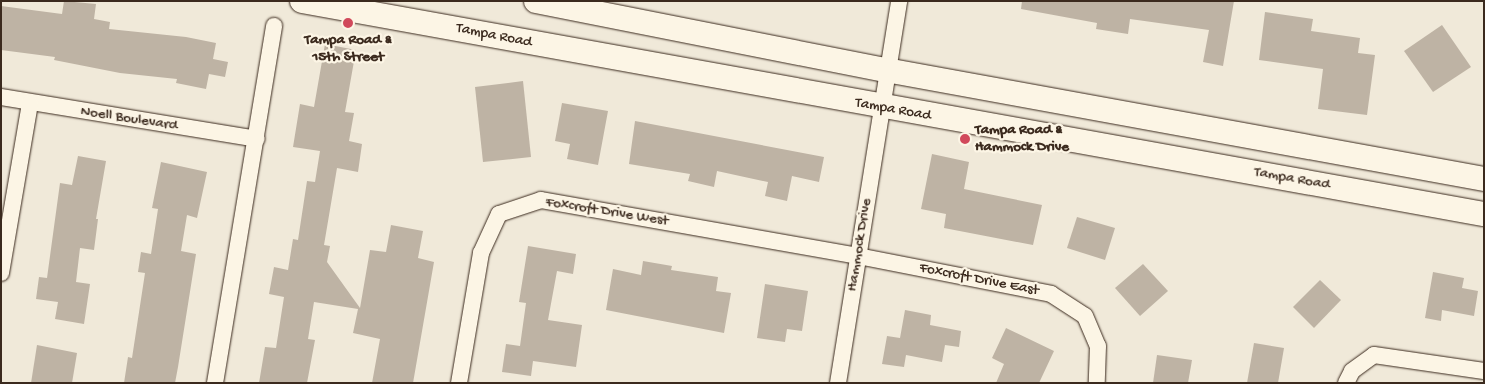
<!DOCTYPE html>
<html>
<head>
<meta charset="utf-8">
<style>
	body { margin:0 }
	#map { position:relative; width:1485px; height:384px; overflow:hidden; background:#f0e9d9; font-family:"Gochi Hand",sans-serif }
	div>[style] { position:absolute }
	.building>* { inset:0; background:#beb3a4 }
	.roads { filter:drop-shadow(0 0 1px #3b2a1e) drop-shadow(0 0 1px #3b2a1e) }
	.street>* { height:16px; margin:-8px; padding:0 8px; transform-origin:8px; border-radius:8px; background:#fcf5e5 }
	.secondary>* { height:24px; margin:-12px; padding:0 12px; transform-origin:12px; border-radius:12px; background:#fcf5e5 }
	.dots>* { width:14px; height:14px; translate:-50% -50%; box-sizing:border-box; border:2px solid #fcf5e5; border-radius:50% }
	span { translate:-50% -50%; white-space:nowrap; text-align:center; line-height:1.15; -webkit-text-stroke:4.5px #fcf5e5; paint-order:stroke }
	.street-label { font-size:15px; color:#3b2a1e }
	.poi-label { font-size:15px; color:#3b2a1e; font-weight:700 }
	.left { translate:0 -50%; text-align:left }
	.frame { position:absolute; inset:0; border:2px solid #3b2a1e; pointer-events:none }
</style>
</head>
<body>
<div id="map">
	<div class="building">
		<i style="clip-path:polygon(64px 1px,96px 4px,94px 19px,110px 22px,109px 29px,186px 37px,216px 43px,213px 59px,228px 62px,225px 77px,209px 74px,206px 89px,176px 83px,177px 79px,120px 73px,54px 60px,55px 57px,1px 50px,1px 6px,62px 14px)"></i>
		<i style="clip-path:polygon(1022px 1px,1234px 1px,1223px 66px,1203px 62px,1209px 30px,1130px 19px,1128px 34px,1096px 29px,1097px 23px,1021px 9px)"></i>
		<i style="clip-path:polygon(1265px 12px,1313px 19px,1311px 31px,1360px 38px,1358px 53px,1375px 55px,1367px 115px,1318px 109px,1323px 69px,1259px 60px)"></i>
		<i style="clip-path:polygon(1442px 25px,1471px 67px,1433px 92px,1404px 51px)"></i>
		<i style="clip-path:polygon(325px 44px,356px 50px,345px 112px,354px 113px,349px 141px,362px 144px,358px 172px,337px 168px,324px 245px,330px 246px,327px 262px,360px 308px,370px 250px,386px 252px,391px 225px,423px 231px,418px 258px,434px 262px,413px 383px,372px 383px,380px 339px,353px 333px,358px 309px,314px 302px,308px 339px,315px 340px,307px 383px,259px 383px,265px 347px,276px 348px,284px 297px,269px 294px,274px 267px,288px 270px,293px 239px,298px 240px,307px 181px,315px 182px,320px 151px,293px 147px,300px 104px,314px 107px)"></i>
		<i style="clip-path:polygon(523px 81px,531px 157px,483px 162px,475px 87px)"></i>
		<i style="clip-path:polygon(562px 103px,608px 111px,598px 165px,567px 159px,570px 144px,555px 141px)"></i>
		<i style="clip-path:polygon(635px 121px,824px 157px,819px 182px,792px 176px,787px 201px,765px 196px,768px 182px,717px 171px,714px 187px,688px 181px,690px 174px,629px 164px)"></i>
		<i style="clip-path:polygon(932px 154px,969px 162px,964px 189px,1042px 205px,1033px 245px,944px 228px,946px 214px,921px 209px)"></i>
		<i style="clip-path:polygon(78px 156px,106px 161px,96px 219px,98px 219px,94px 250px,80px 248px,76px 282px,90px 284px,84px 324px,55px 319px,58px 302px,36px 299px,39px 277px,47px 278px,60px 183px,72px 185px)"></i>
		<i style="clip-path:polygon(161px 162px,207px 172px,197px 218px,187px 215px,181px 251px,196px 254px,178px 367px,175px 383px,124px 383px,128px 357px,132px 358px,145px 273px,138px 272px,141px 252px,151px 254px,158px 209px,152px 208px)"></i>
		<i style="clip-path:polygon(1077px 217px,1115px 228px,1105px 260px,1067px 248px)"></i>
		<i style="clip-path:polygon(528px 246px,576px 254px,573px 274px,557px 271px,548px 320px,582px 325px,576px 367px,533px 361px,531px 376px,502px 372px,506px 344px,520px 346px,526px 303px,519px 302px)"></i>
		<i style="clip-path:polygon(643px 261px,672px 266px,671px 270px,718px 277px,716px 291px,731px 293px,724px 333px,606px 310px,613px 269px,641px 275px)"></i>
		<i style="clip-path:polygon(1143px 264px,1168px 291px,1140px 316px,1115px 288px)"></i>
		<i style="clip-path:polygon(1433px 272px,1464px 278px,1462px 288px,1478px 291px,1474px 316px,1442px 310px,1441px 321px,1425px 318px)"></i>
		<i style="clip-path:polygon(1320px 280px,1341px 300px,1314px 328px,1293px 307px)"></i>
		<i style="clip-path:polygon(765px 284px,808px 291px,802px 331px,787px 329px,785px 342px,757px 338px)"></i>
		<i style="clip-path:polygon(905px 310px,931px 315px,930px 325px,961px 331px,959px 347px,945px 345px,942px 362px,906px 355px,904px 367px,882px 364px,887px 336px,900px 338px)"></i>
		<i style="clip-path:polygon(1006px 328px,1054px 351px,1039px 383px,996px 383px,1004px 364px,992px 358px)"></i>
		<i style="clip-path:polygon(1254px 343px,1284px 348px,1278px 383px,1247px 383px)"></i>
		<i style="clip-path:polygon(37px 345px,77px 353px,72px 383px,31px 383px)"></i>
		<i style="clip-path:polygon(1157px 355px,1192px 360px,1188px 383px,1153px 383px)"></i>
	</div>
	<div class="roads">
		<div class="street">
			<i style="left:1px;top:97px;width:259px;rotate:9.3deg"></i>
			<i style="left:1px;top:273px;width:172px;rotate:-80.3deg"></i>
			<i style="left:215px;top:383px;width:362px;rotate:-80.6deg"></i>
			<i style="left:459px;top:383px;width:132px;rotate:-80.4deg"></i>
			<i style="left:481px;top:253px;width:43px;rotate:-65.2deg"></i>
			<i style="left:499px;top:214px;width:44px;rotate:-18.4deg"></i>
			<i style="left:541px;top:200px;width:322px;rotate:10deg"></i>
			<i style="left:858px;top:256px;width:197px;rotate:11.1deg"></i>
			<i style="left:1051px;top:294px;width:40px;rotate:32.9deg"></i>
			<i style="left:1085px;top:316px;width:33px;rotate:67deg"></i>
			<i style="left:1098px;top:346px;width:37px;rotate:92deg"></i>
			<i style="left:838px;top:383px;width:387px;rotate:-80.9deg"></i>
			<i style="left:1346px;top:383px;width:13px;rotate:-63deg"></i>
			<i style="left:1352px;top:371px;width:27px;rotate:-36deg"></i>
			<i style="left:1374px;top:355px;width:111px;rotate:8.3deg"></i>
		</div>
		<div class="secondary">
			<i style="left:302px;top:1px;width:1201px;rotate:10.22deg"></i>
			<i style="left:536px;top:1px;width:357px;rotate:11.2deg"></i>
			<i style="left:886px;top:70px;width:608px;rotate:10.33deg"></i>
		</div>
	</div>
	<div class="dots">
		<i style="left:348px;top:23px;background:#d1495b"></i>
		<i style="left:965px;top:139px;background:#d1495b"></i>
	</div>
	<div class="street-label">
		<span style="left:494px;top:36px;rotate:11deg">Tampa Road</span>
		<span style="left:893px;top:110px;rotate:10deg">Tampa Road</span>
		<span style="left:129px;top:119px;rotate:9deg">Noell Boulevard</span>
		<span style="left:1292px;top:179px;rotate:10deg">Tampa Road</span>
		<span style="left:607px;top:212px;rotate:9deg">Foxcroft Drive West</span>
		<span style="left:860px;top:245px;rotate:-81deg">Hammock Drive</span>
		<span style="left:979px;top:280px;rotate:11deg">Foxcroft Drive East</span>
	</div>
	<div class="poi-label">
		<span style="left:348px;top:49px">Tampa Road &amp;<br>15th Street</span>
		<span class="left" style="left:975px;top:139px">Tampa Road &amp;<br>Hammock Drive</span>
	</div>
	<div class="frame"></div>
</div>
</body>
</html>
